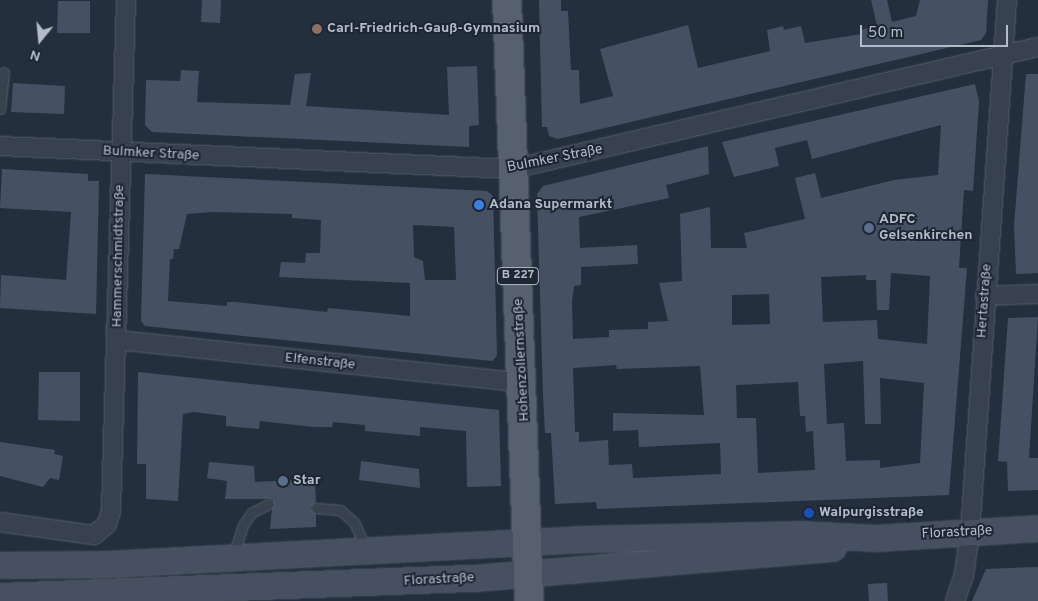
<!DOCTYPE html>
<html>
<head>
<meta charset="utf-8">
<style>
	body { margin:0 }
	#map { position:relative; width:1038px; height:601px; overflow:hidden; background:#242f3e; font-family:Overpass,sans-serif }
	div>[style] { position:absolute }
	.building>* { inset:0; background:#455162 }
	.roads { filter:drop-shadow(0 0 1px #565f6c) drop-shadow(0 0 1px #565f6c) }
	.service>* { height:9px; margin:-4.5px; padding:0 4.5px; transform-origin:4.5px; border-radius:4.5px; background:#38414e }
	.minor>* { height:18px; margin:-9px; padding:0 9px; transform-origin:9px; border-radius:9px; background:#38414e }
	.secondary>* { height:25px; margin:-12.5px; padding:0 12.5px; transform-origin:12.5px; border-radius:12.5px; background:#465061 }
	.primary>* { height:28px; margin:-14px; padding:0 14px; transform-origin:14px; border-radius:14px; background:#56606e }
	.dots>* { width:14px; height:14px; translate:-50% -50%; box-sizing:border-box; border:2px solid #1d2633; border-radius:50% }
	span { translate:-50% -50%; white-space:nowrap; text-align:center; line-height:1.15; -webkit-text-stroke:4px #1d2633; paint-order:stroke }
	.shield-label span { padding:1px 4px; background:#1d2633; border:1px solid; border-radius:4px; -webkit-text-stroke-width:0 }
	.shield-label { font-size:12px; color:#b4bcc9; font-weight:700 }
	.poi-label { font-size:14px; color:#b4bcc9; font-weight:700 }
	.left { translate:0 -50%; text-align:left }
	.street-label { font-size:14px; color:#b4bcc9 }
	.north { position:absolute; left:15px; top:15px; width:50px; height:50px; -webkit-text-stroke:4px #1d2633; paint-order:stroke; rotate:197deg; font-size:14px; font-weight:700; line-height:20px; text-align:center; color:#b4bcc9 }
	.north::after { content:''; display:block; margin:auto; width:18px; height:22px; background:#b4bcc9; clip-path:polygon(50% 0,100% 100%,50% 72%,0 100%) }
	.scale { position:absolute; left:860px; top:25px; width:148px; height:22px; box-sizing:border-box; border:2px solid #b4bcc9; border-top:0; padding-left:6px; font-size:15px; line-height:18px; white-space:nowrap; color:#b4bcc9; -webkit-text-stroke:4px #1d2633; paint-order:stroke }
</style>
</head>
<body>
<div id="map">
	<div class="building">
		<i style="clip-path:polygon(202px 0,221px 0,220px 23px,201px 22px)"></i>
		<i style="clip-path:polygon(539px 0,561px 0,561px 11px,568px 11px,571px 70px,579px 70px,580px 104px,613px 96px,600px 49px,688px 25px,698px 68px,770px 51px,767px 30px,783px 26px,784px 30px,801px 26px,805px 43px,861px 34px,860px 30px,877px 26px,871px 0,887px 0,892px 22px,916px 16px,920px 0,988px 0,986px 33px,981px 40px,558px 139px,549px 136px,547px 127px,542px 127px)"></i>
		<i style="clip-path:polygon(58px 1px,90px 1px,90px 33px,57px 33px)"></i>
		<i style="clip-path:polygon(477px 66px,479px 125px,469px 126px,469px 147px,152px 132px,145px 125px,146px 80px,180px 81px,181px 70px,199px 71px,197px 102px,290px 105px,295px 74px,311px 73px,306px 106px,449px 115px,447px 67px)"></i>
		<i style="clip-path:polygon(1026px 74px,1038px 74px,1038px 273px,1016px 274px,1014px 226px)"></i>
		<i style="clip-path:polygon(13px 83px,65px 86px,64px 114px,11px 112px)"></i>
		<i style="clip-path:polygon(evenodd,975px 84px,979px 101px,975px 162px,973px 191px,964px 190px,959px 268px,967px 268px,949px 495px,597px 509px,596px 502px,555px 504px,551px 433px,545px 433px,543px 395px,537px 194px,543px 186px,708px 146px,709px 174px,666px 185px,669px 198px,579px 217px,580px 248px,637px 245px,638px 264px,581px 267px,581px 285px,574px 286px,572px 302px,573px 339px,609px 337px,609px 330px,648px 329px,648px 322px,668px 321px,659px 283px,682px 281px,680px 214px,710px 207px,711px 248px,747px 248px,744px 233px,805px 219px,795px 178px,815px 173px,821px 198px,894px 180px,938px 175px,941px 125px,812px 159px,807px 140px,775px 148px,779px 166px,734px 177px,722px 142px,975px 84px,891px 273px,930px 276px,927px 344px,878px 339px,877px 320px,823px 322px,821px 277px,866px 275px,866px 280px,876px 280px,877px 310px,889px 310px,891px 273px,975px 84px,769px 294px,770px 324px,732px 325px,732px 295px,769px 294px,975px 84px,863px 361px,865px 424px,881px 424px,880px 378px,924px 383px,920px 463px,880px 468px,880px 460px,846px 461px,844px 423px,827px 424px,824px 364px,863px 361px,975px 84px,616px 365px,617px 369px,700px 366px,704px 415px,613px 413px,613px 431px,638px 430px,639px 447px,720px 443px,721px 474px,633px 478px,632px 464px,609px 465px,608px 440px,579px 442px,579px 432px,575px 432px,573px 368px,616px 365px,975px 84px,798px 382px,800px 416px,805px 416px,806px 432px,813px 431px,815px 470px,758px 473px,756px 418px,737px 418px,736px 385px,798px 382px)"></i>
		<i style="clip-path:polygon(2px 169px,88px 174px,88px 181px,99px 181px,96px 314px,0 308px,1px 275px,66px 280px,71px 212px,0 208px)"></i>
		<i style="clip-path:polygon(evenodd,145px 174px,487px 191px,493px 196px,497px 356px,492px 361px,145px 326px,141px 321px,145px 174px,212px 212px,292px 214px,292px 218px,321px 220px,320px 253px,306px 253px,305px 263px,281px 262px,279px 277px,410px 283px,410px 316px,328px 308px,327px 312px,235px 302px,227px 302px,227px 306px,168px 301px,170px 259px,173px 259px,174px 249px,179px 249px,187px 214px,212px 212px,145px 174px,413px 225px,454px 227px,456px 280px,425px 280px,423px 261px,414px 257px,413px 225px)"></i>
		<i style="clip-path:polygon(1038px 317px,1029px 458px,1038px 458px,1038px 490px,1008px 491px,1007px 462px,998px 461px,1008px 318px)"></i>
		<i style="clip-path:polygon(39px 372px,80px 372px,80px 421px,38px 420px)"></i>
		<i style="clip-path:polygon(138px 372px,499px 410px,501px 486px,467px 487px,466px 431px,420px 427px,420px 436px,365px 431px,365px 425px,333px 422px,332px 427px,314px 427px,260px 421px,259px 429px,226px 426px,226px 416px,193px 412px,183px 414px,178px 501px,146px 499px,146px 464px,137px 464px)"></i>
		<i style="clip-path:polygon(0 442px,55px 450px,54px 454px,63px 456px,59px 480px,50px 478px,43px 487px,0 476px)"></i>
		<i style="clip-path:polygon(361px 461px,419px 469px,420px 488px,359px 480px)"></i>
		<i style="clip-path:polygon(209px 462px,254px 466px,255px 482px,292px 480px,315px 484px,316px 502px,310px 508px,316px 514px,316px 527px,270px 529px,273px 499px,225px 499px,227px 481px,207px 478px)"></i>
		<i style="clip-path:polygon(1038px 567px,1038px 601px,972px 601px,986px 569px)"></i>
		<i style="clip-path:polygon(887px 583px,888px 601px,869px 601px,868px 584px)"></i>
	</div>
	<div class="roads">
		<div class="service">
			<i style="left:0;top:109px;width:37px;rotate:-84deg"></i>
			<i style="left:316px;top:508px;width:24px;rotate:5deg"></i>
			<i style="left:340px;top:510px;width:18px;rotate:41deg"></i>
			<i style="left:354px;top:522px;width:30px;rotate:66deg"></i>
			<i style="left:233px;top:556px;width:33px;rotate:-72deg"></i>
			<i style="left:243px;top:525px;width:14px;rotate:-56deg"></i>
			<i style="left:251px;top:513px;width:20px;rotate:-27deg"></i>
		</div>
		<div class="minor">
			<i style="left:0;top:146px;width:513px;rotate:2.57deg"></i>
			<i style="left:512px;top:169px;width:540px;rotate:-13.06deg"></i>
			<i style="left:985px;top:296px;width:53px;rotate:-2.2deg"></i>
			<i style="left:117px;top:340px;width:408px;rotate:6deg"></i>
			<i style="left:0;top:522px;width:95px;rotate:7.9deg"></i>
			<i style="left:94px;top:535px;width:17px;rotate:-40deg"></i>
			<i style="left:107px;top:524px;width:14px;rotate:-73deg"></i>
			<i style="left:111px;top:511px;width:511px;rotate:-88.32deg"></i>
			<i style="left:955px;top:601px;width:28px;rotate:-71deg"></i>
			<i style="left:964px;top:575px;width:43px;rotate:-82.1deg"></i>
			<i style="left:970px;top:532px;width:533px;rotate:-86.02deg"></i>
		</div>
		<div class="secondary">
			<i style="left:0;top:565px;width:108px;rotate:-0.5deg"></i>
			<i style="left:108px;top:564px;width:477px;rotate:-3deg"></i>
			<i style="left:584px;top:539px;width:214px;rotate:-1.3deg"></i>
			<i style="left:798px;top:534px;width:78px;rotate:2.9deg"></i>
			<i style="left:876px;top:538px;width:162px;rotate:-3.5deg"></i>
			<i style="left:0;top:596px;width:475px;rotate:-2.2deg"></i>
			<i style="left:475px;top:578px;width:359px;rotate:-4.8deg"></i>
		</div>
		<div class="primary">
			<i style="left:507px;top:0;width:601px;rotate:87.9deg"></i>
		</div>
	</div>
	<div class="dots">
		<i style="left:317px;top:29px;background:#8d6e63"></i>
		<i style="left:479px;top:205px;background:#3f7fe0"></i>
		<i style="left:869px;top:228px;background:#5c6f8a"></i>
		<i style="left:283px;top:481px;background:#5c6f8a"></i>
		<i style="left:809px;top:513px;background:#1a4fb4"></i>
	</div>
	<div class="shield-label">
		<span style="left:518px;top:276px">B 227</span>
	</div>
	<div class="poi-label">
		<span class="left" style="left:327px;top:29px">Carl-Friedrich-Gauß-Gymnasium</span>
		<span class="left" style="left:489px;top:205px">Adana Supermarkt</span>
		<span class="left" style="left:879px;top:228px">ADFC<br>Gelsenkirchen</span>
		<span class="left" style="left:293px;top:481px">Star</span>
		<span class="left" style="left:819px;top:513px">Walpurgisstraße</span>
	</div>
	<div class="street-label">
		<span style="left:151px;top:154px;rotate:3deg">Bulmker Straße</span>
		<span style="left:555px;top:159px;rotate:-11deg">Bulmker Straße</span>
		<span style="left:119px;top:256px;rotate:-89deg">Hammerschmidtstraße</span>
		<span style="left:985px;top:301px;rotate:-86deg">Hertastraße</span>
		<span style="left:522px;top:360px;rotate:-93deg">Hohenzollernstraße</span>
		<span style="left:320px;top:362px;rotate:6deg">Elfenstraße</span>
		<span style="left:957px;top:533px;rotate:-3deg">Florastraße</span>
		<span style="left:439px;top:580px;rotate:-3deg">Florastraße</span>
	</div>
	<div class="north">N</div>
	<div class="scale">50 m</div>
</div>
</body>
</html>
